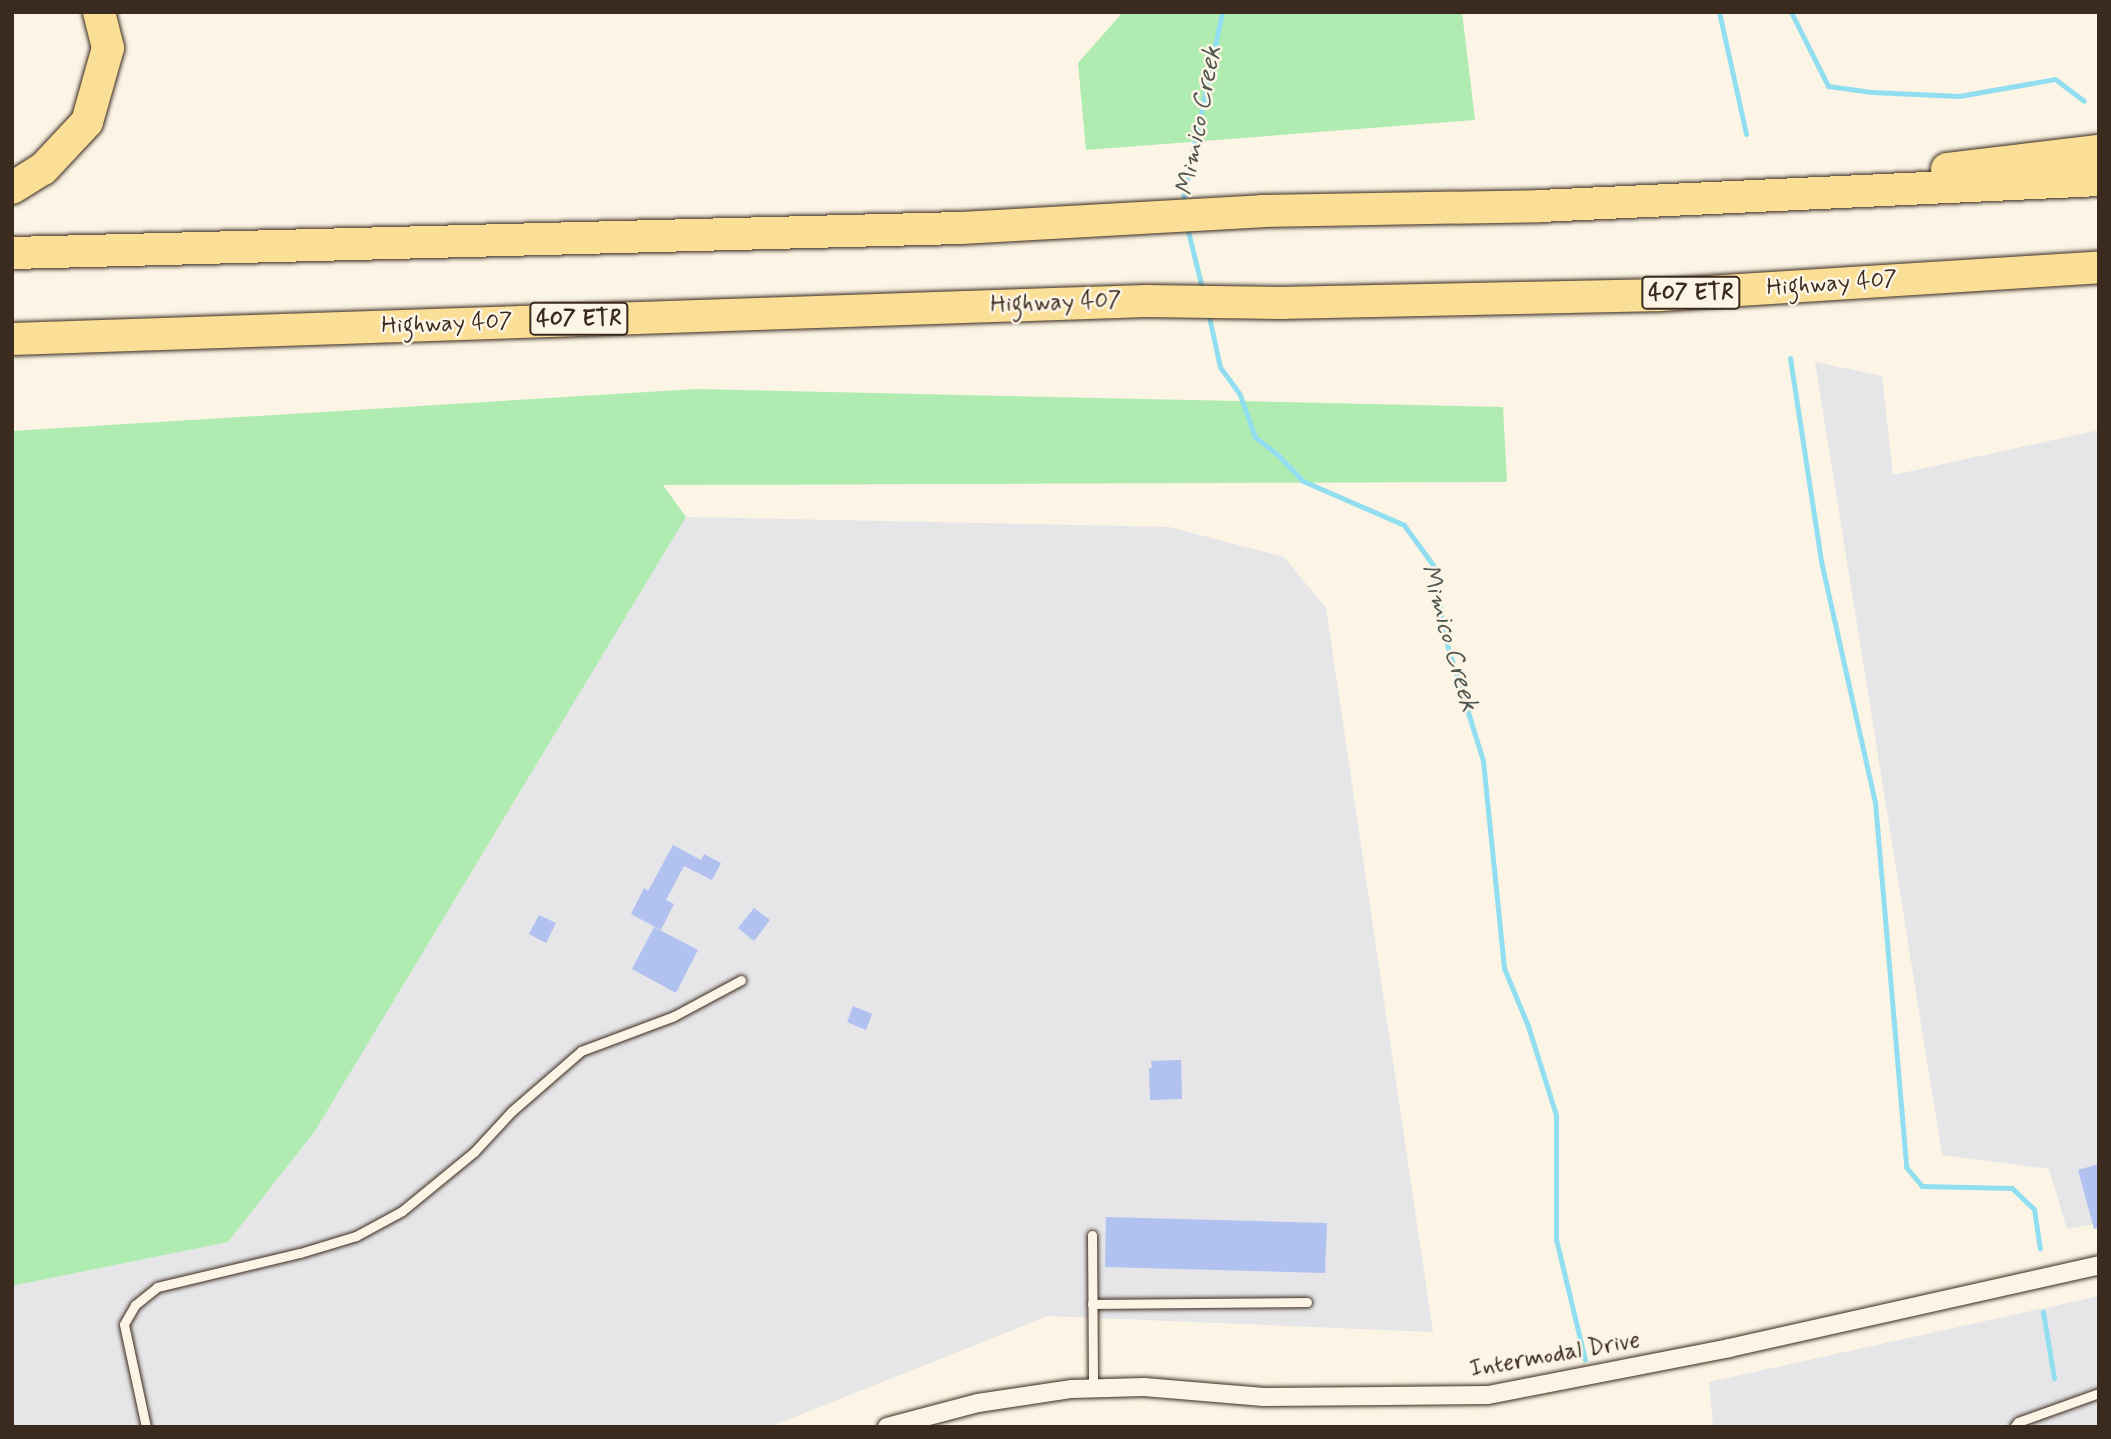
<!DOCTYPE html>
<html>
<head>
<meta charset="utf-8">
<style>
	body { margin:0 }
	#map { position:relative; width:2111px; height:1439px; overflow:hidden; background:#fcf5e5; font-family:Mynerve,sans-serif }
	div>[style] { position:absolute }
	.built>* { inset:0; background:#e6e6e9 }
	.green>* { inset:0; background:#b0ebb1 }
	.stream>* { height:5px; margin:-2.5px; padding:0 2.5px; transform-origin:2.5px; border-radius:2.5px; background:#91def0 }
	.building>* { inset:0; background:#b1c2f1 }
	.roads { filter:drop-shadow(0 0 2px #3b2a1e) drop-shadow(0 0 2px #3b2a1e) }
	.lane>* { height:9px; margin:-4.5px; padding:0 4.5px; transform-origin:4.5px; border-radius:4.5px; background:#fcf5e5 }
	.street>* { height:18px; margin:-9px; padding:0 9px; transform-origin:9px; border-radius:9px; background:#fcf5e5 }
	.highway>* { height:32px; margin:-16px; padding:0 16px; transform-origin:16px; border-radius:16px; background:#fbdf96 }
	span { translate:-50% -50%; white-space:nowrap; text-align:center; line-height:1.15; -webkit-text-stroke:5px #fcf5e5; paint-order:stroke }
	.shield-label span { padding:2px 5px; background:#fcf5e5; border:2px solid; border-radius:5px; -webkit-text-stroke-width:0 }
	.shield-label { font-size:23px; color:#3b2a1e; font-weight:700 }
	.street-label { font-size:24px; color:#3b2a1e }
	.water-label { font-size:26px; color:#505752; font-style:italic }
	.frame { position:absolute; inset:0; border:14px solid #3b2a1e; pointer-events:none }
</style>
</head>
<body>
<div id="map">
	<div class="built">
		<i style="clip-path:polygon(1815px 362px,1882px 376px,1893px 475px,2099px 430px,2099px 1223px,2067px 1229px,2049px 1169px,1942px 1155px)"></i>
		<i style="clip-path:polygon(686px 517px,1169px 527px,1284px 557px,1326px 608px,1433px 1332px,1048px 1316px,769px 1427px,12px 1427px,12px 1286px,228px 1242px,315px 1131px)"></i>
		<i style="clip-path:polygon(2099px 1296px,2099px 1427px,1713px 1427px,1709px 1382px)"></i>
		<i style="clip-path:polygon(1143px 1425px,1440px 1426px,1440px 1427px,1127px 1427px)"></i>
	</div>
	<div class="green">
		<i style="clip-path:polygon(1123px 12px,1462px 12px,1475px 120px,1086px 150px,1078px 63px)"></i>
		<i style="clip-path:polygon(696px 389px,1503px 407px,1507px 482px,663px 485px,686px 517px,315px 1131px,228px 1242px,12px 1286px,12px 431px)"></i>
	</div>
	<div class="stream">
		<i style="left:1719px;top:12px;width:125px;rotate:77.5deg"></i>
		<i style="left:1791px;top:12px;width:83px;rotate:63.4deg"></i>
		<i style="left:1828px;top:86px;width:44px;rotate:7.8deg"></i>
		<i style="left:1872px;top:92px;width:87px;rotate:2.6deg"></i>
		<i style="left:1959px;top:96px;width:97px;rotate:-10deg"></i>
		<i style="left:2055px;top:79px;width:36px;rotate:37deg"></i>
		<i style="left:1182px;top:204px;width:196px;rotate:-78.2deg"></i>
		<i style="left:1187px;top:227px;width:67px;rotate:76.2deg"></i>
		<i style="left:1208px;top:312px;width:56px;rotate:77.7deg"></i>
		<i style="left:1220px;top:367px;width:34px;rotate:54deg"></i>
		<i style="left:1240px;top:395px;width:45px;rotate:70.3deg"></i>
		<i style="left:1255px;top:437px;width:29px;rotate:38deg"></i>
		<i style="left:1278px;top:455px;width:36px;rotate:46deg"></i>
		<i style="left:1303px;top:481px;width:110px;rotate:23.5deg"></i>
		<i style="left:1404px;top:525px;width:49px;rotate:54.1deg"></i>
		<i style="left:1433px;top:565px;width:74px;rotate:80.7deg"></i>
		<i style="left:1445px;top:638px;width:129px;rotate:72.8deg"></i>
		<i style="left:1483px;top:761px;width:208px;rotate:84.2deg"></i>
		<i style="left:1504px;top:968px;width:63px;rotate:67.5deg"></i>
		<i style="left:1528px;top:1026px;width:93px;rotate:72.5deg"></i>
		<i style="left:1556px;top:1115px;width:124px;rotate:90deg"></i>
		<i style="left:1556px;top:1239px;width:124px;rotate:76.5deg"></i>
		<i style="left:1790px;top:358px;width:205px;rotate:81.3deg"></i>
		<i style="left:1821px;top:561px;width:247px;rotate:77.4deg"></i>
		<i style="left:1875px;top:802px;width:366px;rotate:85.1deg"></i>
		<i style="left:1906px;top:1167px;width:25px;rotate:50deg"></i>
		<i style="left:1922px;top:1186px;width:90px;rotate:1.3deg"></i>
		<i style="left:2012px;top:1188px;width:30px;rotate:44deg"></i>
		<i style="left:2034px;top:1209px;width:40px;rotate:81.5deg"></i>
		<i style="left:2043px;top:1312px;width:67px;rotate:80.5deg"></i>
	</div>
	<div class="building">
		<i style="clip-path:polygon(673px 845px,701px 860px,704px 854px,721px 863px,712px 880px,684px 866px,666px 900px,674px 904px,661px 930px,631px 914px,644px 888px,648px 891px)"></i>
		<i style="clip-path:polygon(754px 908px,770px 920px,754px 941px,738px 928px)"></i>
		<i style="clip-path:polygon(539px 915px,556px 923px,546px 943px,529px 934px)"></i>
		<i style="clip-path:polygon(654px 927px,698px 950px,676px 993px,632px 969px)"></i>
		<i style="clip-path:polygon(853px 1006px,872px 1014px,866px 1030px,847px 1022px)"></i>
		<i style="clip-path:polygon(1181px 1060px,1182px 1099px,1150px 1100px,1149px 1068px,1152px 1068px,1151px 1061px)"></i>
		<i style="clip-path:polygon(2099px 1164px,2099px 1228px,2094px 1229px,2078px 1170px)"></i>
		<i style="clip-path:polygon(1106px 1217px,1327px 1223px,1325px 1273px,1105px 1267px)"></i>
	</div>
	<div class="roads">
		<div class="lane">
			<i style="left:1092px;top:1235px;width:153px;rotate:89.6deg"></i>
			<i style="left:1092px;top:1304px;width:215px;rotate:-0.5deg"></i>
			<i style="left:146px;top:1427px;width:105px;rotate:-102.1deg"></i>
			<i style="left:124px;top:1324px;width:22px;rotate:-60deg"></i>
			<i style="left:135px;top:1305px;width:28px;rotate:-39deg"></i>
			<i style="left:157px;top:1287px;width:147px;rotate:-13.4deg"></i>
			<i style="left:300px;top:1253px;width:59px;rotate:-16.9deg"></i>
			<i style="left:356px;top:1236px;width:52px;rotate:-28.5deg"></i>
			<i style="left:402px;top:1211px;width:93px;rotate:-39.3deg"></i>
			<i style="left:474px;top:1152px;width:56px;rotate:-47.2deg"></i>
			<i style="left:512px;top:1111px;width:91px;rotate:-41deg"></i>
			<i style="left:581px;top:1051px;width:99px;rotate:-20.6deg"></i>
			<i style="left:674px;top:1016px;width:76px;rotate:-28.2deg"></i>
			<i style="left:2014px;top:1427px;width:6px;rotate:-51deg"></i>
			<i style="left:2018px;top:1422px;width:86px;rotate:-19.7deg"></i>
		</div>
		<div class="street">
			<i style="left:887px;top:1427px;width:94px;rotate:-14.8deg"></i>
			<i style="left:978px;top:1403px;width:95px;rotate:-8.5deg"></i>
			<i style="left:1072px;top:1389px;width:72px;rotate:-1.6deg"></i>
			<i style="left:1144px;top:1387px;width:120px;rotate:4.8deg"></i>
			<i style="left:1264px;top:1397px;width:224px;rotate:-0.5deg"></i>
			<i style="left:1488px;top:1395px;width:246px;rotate:-11deg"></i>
			<i style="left:1729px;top:1348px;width:379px;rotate:-12.6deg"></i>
		</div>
		<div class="highway">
			<i style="left:1947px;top:169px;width:153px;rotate:-6.8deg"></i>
			<i style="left:12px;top:188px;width:36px;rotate:-32deg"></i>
			<i style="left:43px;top:169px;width:64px;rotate:-46.9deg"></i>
			<i style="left:87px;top:122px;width:77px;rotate:-74.2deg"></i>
			<i style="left:108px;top:48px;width:37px;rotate:-104deg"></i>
			<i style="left:12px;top:253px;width:949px;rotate:-1.51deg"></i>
			<i style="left:961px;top:228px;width:301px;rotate:-3.2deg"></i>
			<i style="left:1262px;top:211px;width:278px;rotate:-1deg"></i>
			<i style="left:1540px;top:206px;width:560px;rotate:-2.66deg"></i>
			<i style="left:12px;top:339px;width:1135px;rotate:-1.92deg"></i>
			<i style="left:1146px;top:301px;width:137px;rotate:0.8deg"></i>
			<i style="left:1283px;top:303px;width:377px;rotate:-1.2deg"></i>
			<i style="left:1660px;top:295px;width:440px;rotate:-3.6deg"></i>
		</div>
	</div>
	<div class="shield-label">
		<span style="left:1691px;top:293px">407 ETR</span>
		<span style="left:579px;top:319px">407 ETR</span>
	</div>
	<div class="street-label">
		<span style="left:1832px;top:284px;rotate:-4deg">Highway 407</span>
		<span style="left:1056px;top:303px;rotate:-2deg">Highway 407</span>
		<span style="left:447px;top:324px;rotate:-2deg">Highway 407</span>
		<span style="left:1555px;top:1355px;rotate:-10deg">Intermodal Drive</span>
	</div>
	<div class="water-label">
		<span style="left:1200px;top:121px;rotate:-79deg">Mimico Creek</span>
		<span style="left:1448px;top:638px;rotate:74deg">Mimico Creek</span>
	</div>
	<div class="frame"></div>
</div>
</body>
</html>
